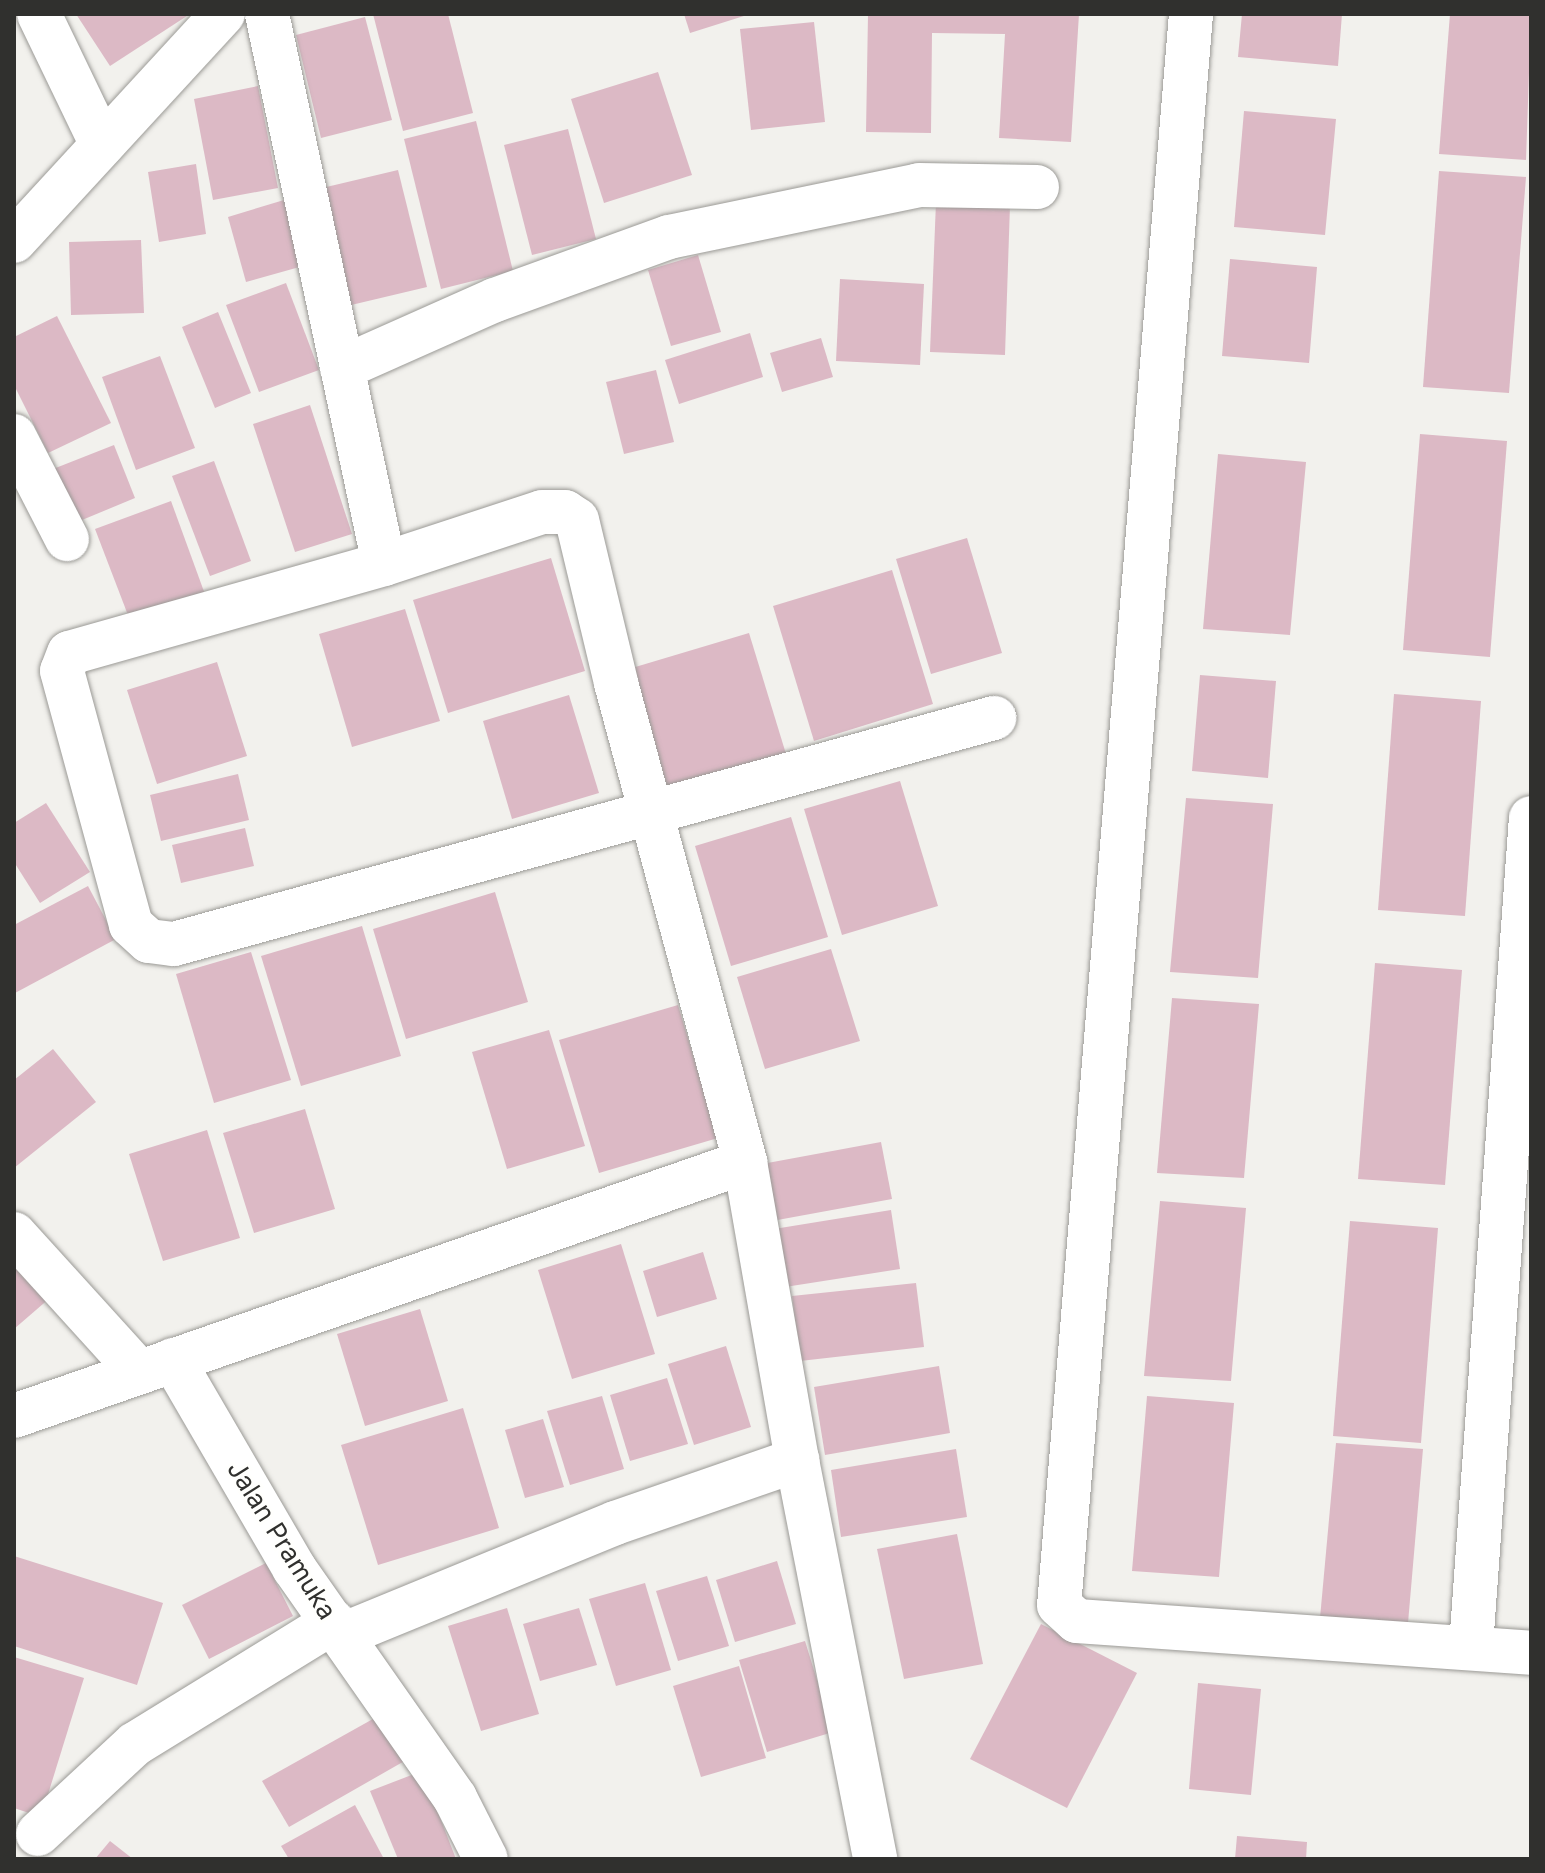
<!DOCTYPE html>
<html>
<head>
<meta charset="utf-8">
<style>
	body { margin:0 }
	#map { position:relative; width:1545px; height:1873px; overflow:hidden; background:#f2f1ed; font-family:Inter,sans-serif }
	div>[style] { position:absolute }
	.building>* { inset:0; background:#dcb9c5 }
	.roads { filter:drop-shadow(0 0 2px #9b9a96) drop-shadow(0 0 2px #9b9a96) }
	.minor>* { height:44px; margin:-22px; padding:0 22px; transform-origin:22px; border-radius:22px; background:#fff }
	span { translate:-50% -50%; white-space:nowrap; text-align:center; line-height:1.15; -webkit-text-stroke:6px #fffffd; paint-order:stroke }
	.street-label { font-size:26px; color:#30302e }
	.frame { position:absolute; inset:0; border:16px solid #30302e; pointer-events:none }
</style>
</head>
<body>
<div id="map">
	<div class="building">
		<i style="clip-path:polygon(76px 14px,190px 14px,110px 66px)"></i>
		<i style="clip-path:polygon(373px 14px,448px 14px,473px 113px,403px 131px)"></i>
		<i style="clip-path:polygon(684px 14px,747px 14px,747px 15px,690px 33px)"></i>
		<i style="clip-path:polygon(868px 14px,1079px 14px,1071px 142px,999px 138px,1005px 34px,932px 33px,931px 133px,866px 132px)"></i>
		<i style="clip-path:polygon(1242px 14px,1342px 14px,1338px 66px,1238px 57px)"></i>
		<i style="clip-path:polygon(1450px 14px,1531px 14px,1526px 160px,1439px 154px)"></i>
		<i style="clip-path:polygon(365px 17px,392px 120px,321px 138px,296px 35px)"></i>
		<i style="clip-path:polygon(814px 22px,825px 122px,751px 130px,740px 29px)"></i>
		<i style="clip-path:polygon(658px 72px,692px 175px,604px 203px,571px 99px)"></i>
		<i style="clip-path:polygon(258px 86px,278px 188px,213px 200px,194px 99px)"></i>
		<i style="clip-path:polygon(1244px 111px,1336px 119px,1325px 235px,1234px 227px)"></i>
		<i style="clip-path:polygon(476px 121px,513px 271px,441px 289px,404px 139px)"></i>
		<i style="clip-path:polygon(568px 129px,596px 239px,532px 255px,504px 145px)"></i>
		<i style="clip-path:polygon(196px 164px,206px 234px,159px 242px,148px 172px)"></i>
		<i style="clip-path:polygon(398px 170px,427px 287px,347px 306px,318px 189px)"></i>
		<i style="clip-path:polygon(1439px 171px,1526px 177px,1509px 393px,1423px 387px)"></i>
		<i style="clip-path:polygon(284px 200px,303px 266px,246px 282px,228px 217px)"></i>
		<i style="clip-path:polygon(936px 202px,1010px 205px,1005px 355px,930px 352px)"></i>
		<i style="clip-path:polygon(141px 240px,144px 313px,71px 315px,69px 242px)"></i>
		<i style="clip-path:polygon(698px 255px,721px 332px,671px 346px,648px 270px)"></i>
		<i style="clip-path:polygon(1230px 259px,1317px 267px,1309px 363px,1222px 356px)"></i>
		<i style="clip-path:polygon(840px 279px,924px 284px,920px 365px,836px 361px)"></i>
		<i style="clip-path:polygon(286px 283px,319px 370px,259px 392px,226px 305px)"></i>
		<i style="clip-path:polygon(218px 312px,251px 393px,215px 408px,182px 327px)"></i>
		<i style="clip-path:polygon(57px 316px,111px 423px,48px 453px,14px 385px,14px 337px)"></i>
		<i style="clip-path:polygon(750px 333px,763px 377px,679px 404px,665px 360px)"></i>
		<i style="clip-path:polygon(821px 338px,833px 377px,782px 392px,770px 353px)"></i>
		<i style="clip-path:polygon(160px 356px,195px 448px,136px 470px,102px 377px)"></i>
		<i style="clip-path:polygon(656px 370px,674px 442px,624px 454px,606px 382px)"></i>
		<i style="clip-path:polygon(310px 405px,352px 534px,295px 552px,253px 424px)"></i>
		<i style="clip-path:polygon(1420px 434px,1507px 441px,1490px 657px,1403px 650px)"></i>
		<i style="clip-path:polygon(114px 445px,135px 498px,70px 525px,48px 471px)"></i>
		<i style="clip-path:polygon(1218px 454px,1306px 462px,1290px 635px,1203px 629px)"></i>
		<i style="clip-path:polygon(214px 461px,251px 561px,210px 576px,172px 476px)"></i>
		<i style="clip-path:polygon(171px 501px,206px 597px,131px 623px,95px 529px)"></i>
		<i style="clip-path:polygon(967px 538px,1002px 653px,931px 674px,896px 559px)"></i>
		<i style="clip-path:polygon(551px 558px,585px 671px,448px 713px,413px 600px)"></i>
		<i style="clip-path:polygon(892px 570px,933px 704px,814px 741px,773px 606px)"></i>
		<i style="clip-path:polygon(405px 609px,440px 721px,352px 747px,319px 634px)"></i>
		<i style="clip-path:polygon(749px 633px,786px 754px,668px 790px,632px 668px)"></i>
		<i style="clip-path:polygon(217px 662px,247px 756px,157px 784px,127px 690px)"></i>
		<i style="clip-path:polygon(1200px 675px,1276px 681px,1268px 778px,1192px 771px)"></i>
		<i style="clip-path:polygon(1394px 694px,1481px 701px,1465px 916px,1378px 910px)"></i>
		<i style="clip-path:polygon(569px 695px,599px 793px,512px 819px,483px 721px)"></i>
		<i style="clip-path:polygon(238px 774px,249px 820px,161px 841px,150px 795px)"></i>
		<i style="clip-path:polygon(900px 781px,938px 906px,842px 935px,804px 809px)"></i>
		<i style="clip-path:polygon(1186px 798px,1273px 804px,1258px 978px,1170px 972px)"></i>
		<i style="clip-path:polygon(46px 803px,90px 872px,40px 903px,14px 862px,14px 823px)"></i>
		<i style="clip-path:polygon(791px 817px,828px 937px,731px 966px,695px 846px)"></i>
		<i style="clip-path:polygon(245px 828px,254px 866px,181px 883px,172px 845px)"></i>
		<i style="clip-path:polygon(88px 886px,116px 939px,15px 993px,14px 925px)"></i>
		<i style="clip-path:polygon(495px 892px,528px 1002px,406px 1039px,373px 929px)"></i>
		<i style="clip-path:polygon(362px 926px,401px 1056px,301px 1086px,261px 956px)"></i>
		<i style="clip-path:polygon(831px 949px,860px 1041px,765px 1069px,737px 977px)"></i>
		<i style="clip-path:polygon(251px 952px,291px 1080px,214px 1103px,176px 974px)"></i>
		<i style="clip-path:polygon(1375px 963px,1462px 970px,1445px 1185px,1358px 1179px)"></i>
		<i style="clip-path:polygon(1172px 998px,1259px 1004px,1244px 1178px,1157px 1173px)"></i>
		<i style="clip-path:polygon(678px 1005px,718px 1138px,599px 1173px,559px 1040px)"></i>
		<i style="clip-path:polygon(549px 1030px,585px 1146px,507px 1169px,472px 1052px)"></i>
		<i style="clip-path:polygon(53px 1049px,96px 1102px,14px 1168px,14px 1080px)"></i>
		<i style="clip-path:polygon(305px 1109px,335px 1209px,254px 1233px,223px 1133px)"></i>
		<i style="clip-path:polygon(207px 1130px,240px 1238px,163px 1261px,129px 1154px)"></i>
		<i style="clip-path:polygon(881px 1142px,892px 1199px,772px 1221px,762px 1164px)"></i>
		<i style="clip-path:polygon(1160px 1201px,1246px 1208px,1231px 1381px,1144px 1376px)"></i>
		<i style="clip-path:polygon(891px 1210px,900px 1269px,785px 1287px,774px 1229px)"></i>
		<i style="clip-path:polygon(1350px 1221px,1438px 1228px,1421px 1443px,1333px 1436px)"></i>
		<i style="clip-path:polygon(621px 1244px,655px 1354px,572px 1379px,538px 1270px)"></i>
		<i style="clip-path:polygon(703px 1252px,717px 1299px,657px 1317px,643px 1271px)"></i>
		<i style="clip-path:polygon(14px 1255px,51px 1297px,14px 1329px)"></i>
		<i style="clip-path:polygon(916px 1283px,924px 1347px,800px 1361px,792px 1296px)"></i>
		<i style="clip-path:polygon(420px 1309px,448px 1401px,365px 1426px,337px 1334px)"></i>
		<i style="clip-path:polygon(726px 1346px,751px 1427px,694px 1445px,668px 1364px)"></i>
		<i style="clip-path:polygon(939px 1366px,950px 1433px,825px 1455px,814px 1387px)"></i>
		<i style="clip-path:polygon(667px 1378px,688px 1444px,630px 1461px,610px 1395px)"></i>
		<i style="clip-path:polygon(602px 1396px,624px 1469px,570px 1485px,547px 1411px)"></i>
		<i style="clip-path:polygon(1147px 1396px,1234px 1403px,1219px 1577px,1132px 1571px)"></i>
		<i style="clip-path:polygon(463px 1408px,499px 1528px,378px 1565px,341px 1445px)"></i>
		<i style="clip-path:polygon(543px 1419px,564px 1487px,525px 1498px,505px 1430px)"></i>
		<i style="clip-path:polygon(1336px 1443px,1423px 1449px,1408px 1623px,1320px 1618px)"></i>
		<i style="clip-path:polygon(956px 1449px,967px 1517px,841px 1537px,831px 1470px)"></i>
		<i style="clip-path:polygon(957px 1534px,983px 1664px,904px 1679px,877px 1549px)"></i>
		<i style="clip-path:polygon(14px 1556px,163px 1603px,137px 1685px,14px 1646px)"></i>
		<i style="clip-path:polygon(777px 1561px,796px 1624px,735px 1642px,716px 1580px)"></i>
		<i style="clip-path:polygon(266px 1563px,293px 1616px,209px 1659px,182px 1605px)"></i>
		<i style="clip-path:polygon(707px 1576px,729px 1646px,678px 1661px,656px 1591px)"></i>
		<i style="clip-path:polygon(645px 1583px,671px 1670px,616px 1686px,589px 1599px)"></i>
		<i style="clip-path:polygon(507px 1608px,539px 1714px,481px 1731px,448px 1626px)"></i>
		<i style="clip-path:polygon(579px 1608px,597px 1665px,540px 1681px,523px 1624px)"></i>
		<i style="clip-path:polygon(1041px 1624px,1137px 1673px,1067px 1808px,970px 1759px)"></i>
		<i style="clip-path:polygon(805px 1641px,833px 1732px,767px 1752px,739px 1660px)"></i>
		<i style="clip-path:polygon(14px 1657px,84px 1678px,41px 1817px,14px 1808px)"></i>
		<i style="clip-path:polygon(739px 1666px,766px 1758px,701px 1777px,673px 1686px)"></i>
		<i style="clip-path:polygon(1198px 1683px,1261px 1689px,1251px 1795px,1189px 1789px)"></i>
		<i style="clip-path:polygon(389px 1710px,415px 1755px,289px 1827px,262px 1781px)"></i>
		<i style="clip-path:polygon(422px 1771px,456px 1859px,398px 1859px,370px 1791px)"></i>
		<i style="clip-path:polygon(355px 1805px,384px 1859px,289px 1859px,281px 1846px)"></i>
		<i style="clip-path:polygon(1237px 1836px,1307px 1842px,1306px 1859px,1235px 1859px)"></i>
		<i style="clip-path:polygon(110px 1841px,133px 1859px,95px 1859px)"></i>
	</div>
	<div class="roads">
		<div class="minor">
			<i style="left:39px;top:14px;width:145px;rotate:64.3deg"></i>
			<i style="left:267px;top:14px;width:562px;rotate:77.99deg"></i>
			<i style="left:384px;top:564px;width:166px;rotate:-18.2deg"></i>
			<i style="left:542px;top:512px;width:23px"></i>
			<i style="left:565px;top:512px;width:14px;rotate:34deg"></i>
			<i style="left:577px;top:520px;width:168px;rotate:76.5deg"></i>
			<i style="left:616px;top:683px;width:496px;rotate:74.9deg"></i>
			<i style="left:1191px;top:14px;width:1596px;rotate:94.74deg"></i>
			<i style="left:1059px;top:1605px;width:24px;rotate:42deg"></i>
			<i style="left:1077px;top:1621px;width:455px;rotate:4deg"></i>
			<i style="left:14px;top:241px;width:309px;rotate:-47.4deg"></i>
			<i style="left:342px;top:368px;width:167px;rotate:-24deg"></i>
			<i style="left:495px;top:300px;width:185px;rotate:-19.9deg"></i>
			<i style="left:669px;top:237px;width:255px;rotate:-11.7deg"></i>
			<i style="left:919px;top:185px;width:118px;rotate:1deg"></i>
			<i style="left:14px;top:436px;width:116px;rotate:62.8deg"></i>
			<i style="left:384px;top:564px;width:327px;rotate:164.2deg"></i>
			<i style="left:69px;top:653px;width:19px;rotate:111deg"></i>
			<i style="left:62px;top:671px;width:263px;rotate:74.8deg"></i>
			<i style="left:131px;top:925px;width:24px;rotate:42deg"></i>
			<i style="left:149px;top:941px;width:25px;rotate:7deg"></i>
			<i style="left:174px;top:944px;width:851px;rotate:-15.41deg"></i>
			<i style="left:14px;top:1234px;width:186px;rotate:47.8deg"></i>
			<i style="left:173px;top:1360px;width:241px;rotate:59.8deg"></i>
			<i style="left:294px;top:1568px;width:281px;rotate:55deg"></i>
			<i style="left:455px;top:1798px;width:68px;rotate:63.1deg"></i>
			<i style="left:14px;top:1416px;width:774px;rotate:-19.16deg"></i>
			<i style="left:745px;top:1162px;width:303px;rotate:80.1deg"></i>
			<i style="left:797px;top:1460px;width:407px;rotate:78.9deg"></i>
			<i style="left:342px;top:1635px;width:295px;rotate:-22.3deg"></i>
			<i style="left:615px;top:1523px;width:193px;rotate:-19.1deg"></i>
			<i style="left:1471px;top:1646px;width:830px;rotate:-85.86deg"></i>
			<i style="left:38px;top:1834px;width:132px;rotate:-42.9deg"></i>
			<i style="left:135px;top:1744px;width:233px;rotate:-31.6deg"></i>
		</div>
	</div>
	<div class="street-label">
		<span style="left:282px;top:1540px;rotate:58deg">Jalan Pramuka</span>
	</div>
	<div class="frame"></div>
</div>
</body>
</html>
